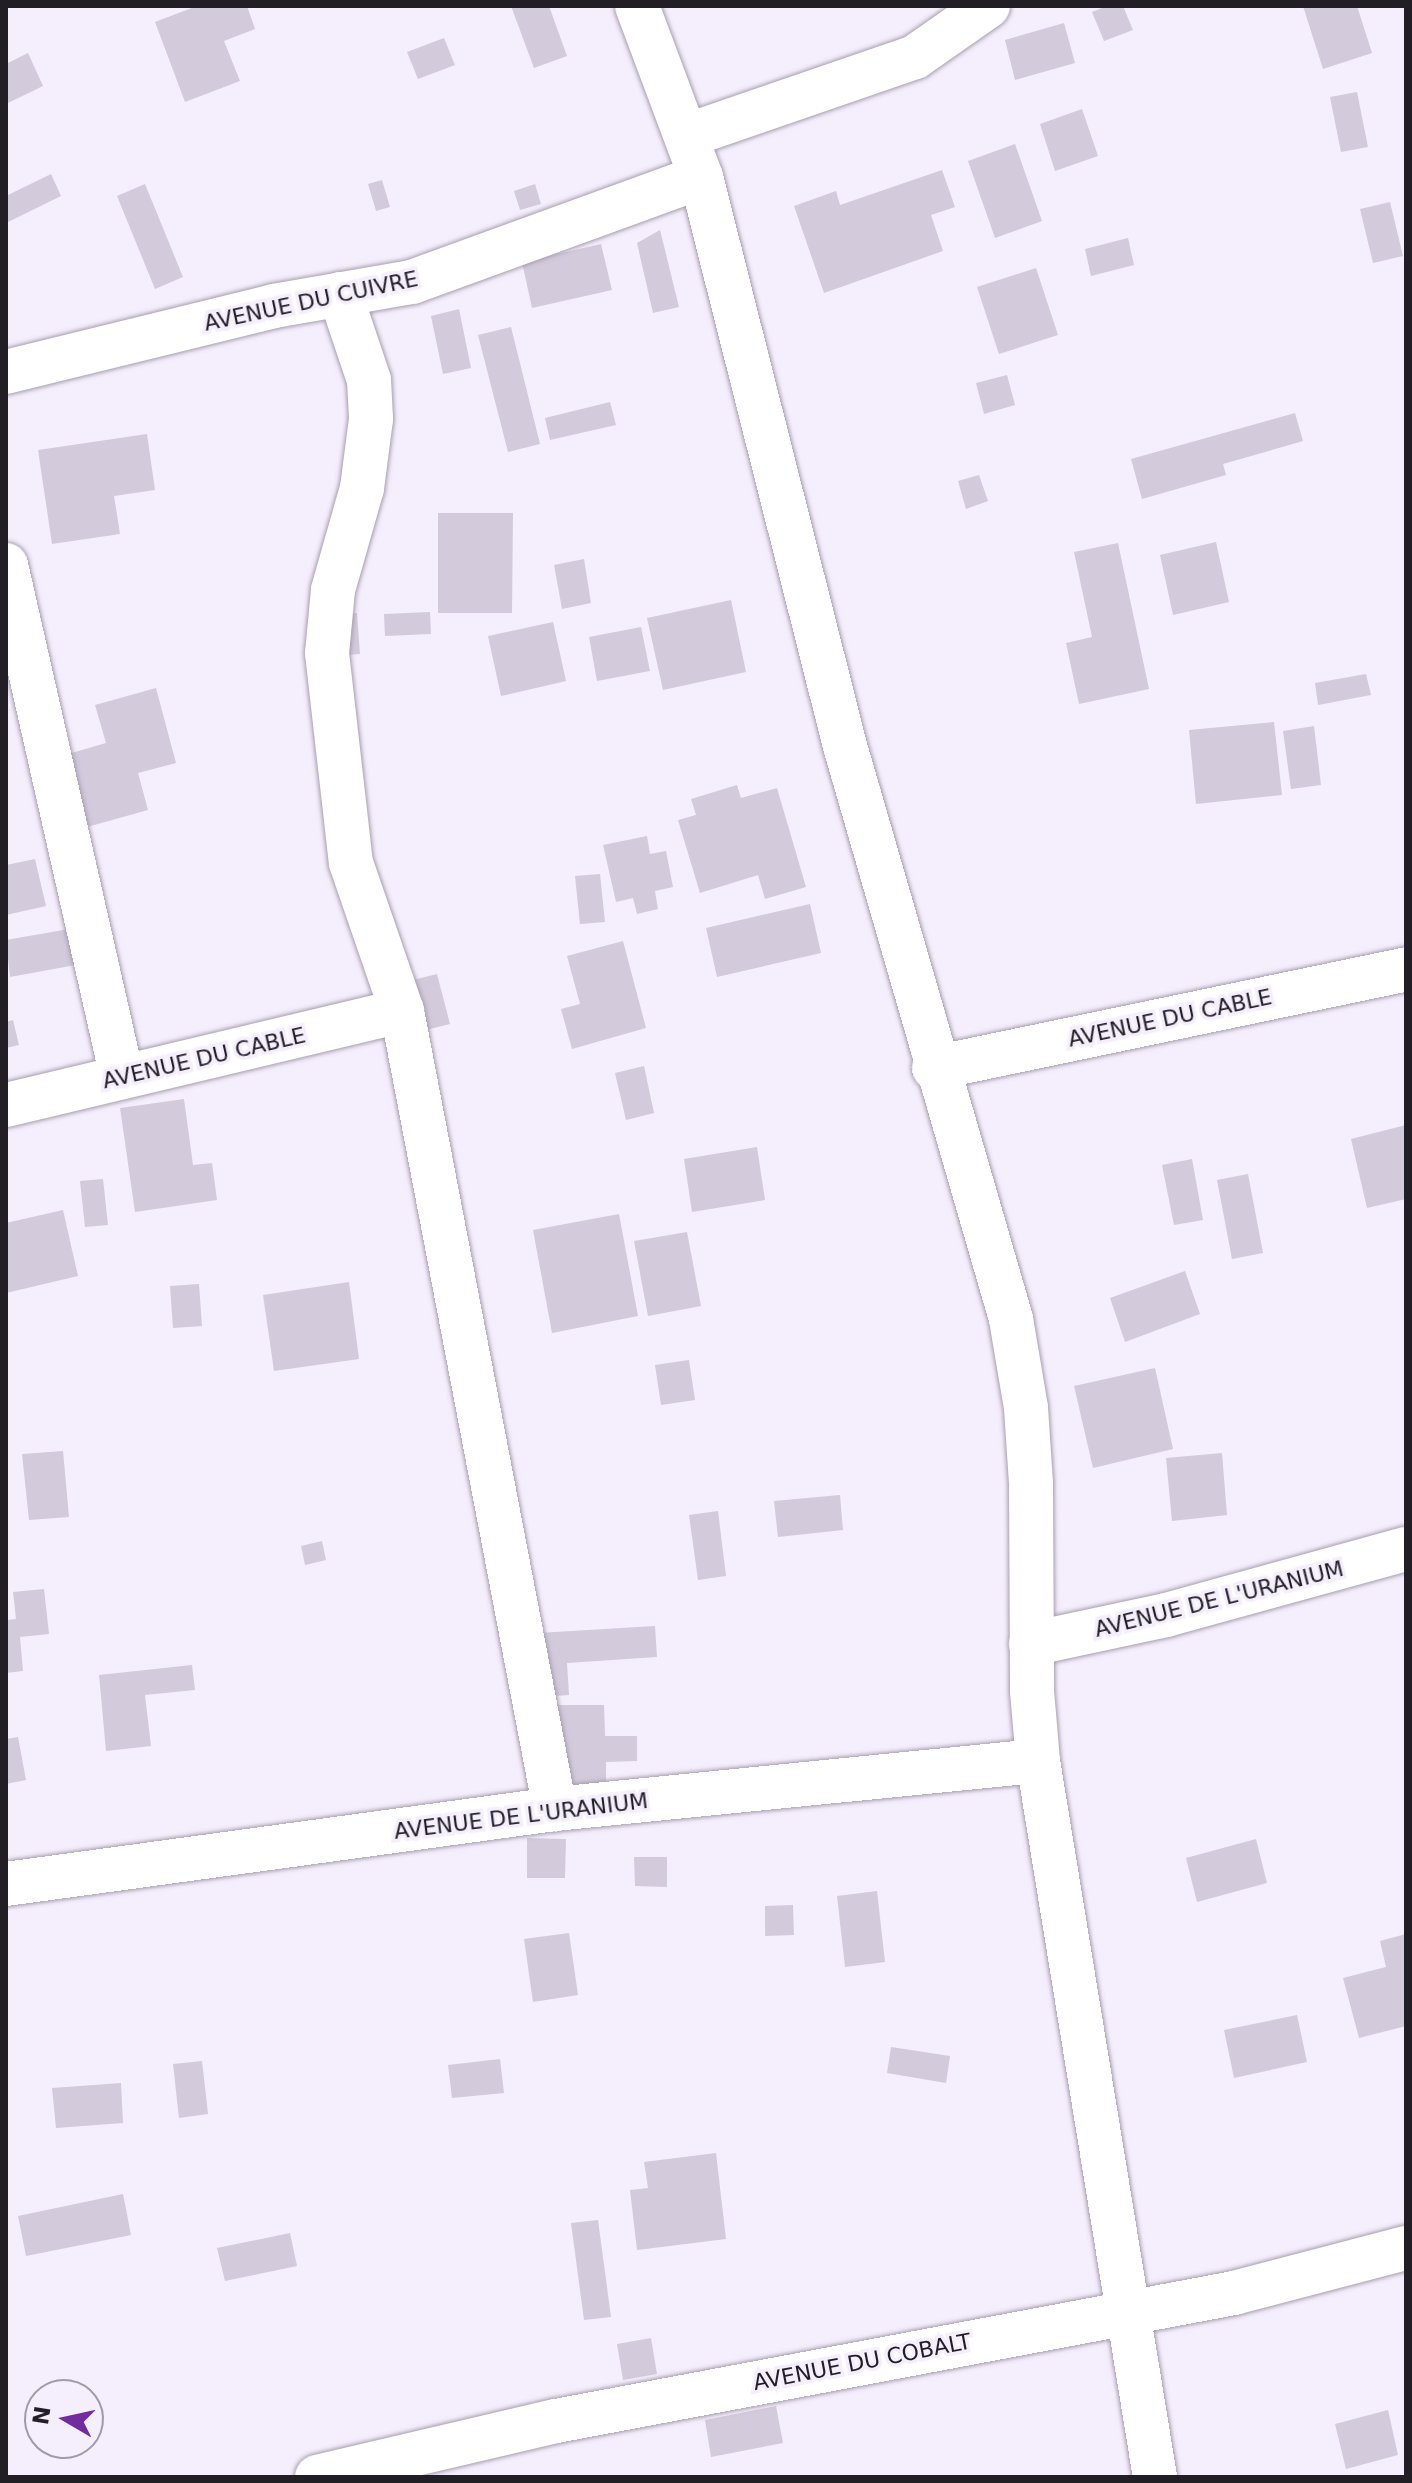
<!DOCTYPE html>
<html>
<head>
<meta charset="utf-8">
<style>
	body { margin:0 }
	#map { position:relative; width:1412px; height:2483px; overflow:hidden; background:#f5eefd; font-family:"DejaVu Sans",sans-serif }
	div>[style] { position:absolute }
	.building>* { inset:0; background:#d3cadc }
	.roads { filter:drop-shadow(0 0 2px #a79eaf) drop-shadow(0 0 2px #a79eaf) }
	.minor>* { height:44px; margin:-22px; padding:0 22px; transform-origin:22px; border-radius:22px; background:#fff }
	span { translate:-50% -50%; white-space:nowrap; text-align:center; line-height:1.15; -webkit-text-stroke:7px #f5eefd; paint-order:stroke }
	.street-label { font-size:22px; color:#211e25 }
	.frame { position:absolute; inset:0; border:8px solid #211e25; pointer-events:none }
	.north { position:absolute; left:24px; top:2379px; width:80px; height:80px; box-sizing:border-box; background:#f5eefd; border:2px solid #a09ba7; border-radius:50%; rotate:279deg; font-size:22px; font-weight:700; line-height:32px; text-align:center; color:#211e25 }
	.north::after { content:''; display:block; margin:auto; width:28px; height:36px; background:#722ca0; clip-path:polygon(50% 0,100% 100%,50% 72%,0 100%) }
</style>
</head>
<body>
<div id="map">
	<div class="building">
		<i style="clip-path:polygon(197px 6px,247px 6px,255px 29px,224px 41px,240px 81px,185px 102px,155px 22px)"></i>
		<i style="clip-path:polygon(511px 6px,549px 6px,567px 56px,534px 68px)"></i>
		<i style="clip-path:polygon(1107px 6px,1123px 6px,1133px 30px,1104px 41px,1092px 12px)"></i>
		<i style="clip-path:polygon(1303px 6px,1357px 6px,1372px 53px,1323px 69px)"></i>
		<i style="clip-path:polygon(1064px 23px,1075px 63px,1015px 80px,1005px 40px)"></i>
		<i style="clip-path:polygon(444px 38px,455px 65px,418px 79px,407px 52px)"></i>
		<i style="clip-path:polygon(28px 53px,43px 86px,6px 104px,6px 64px)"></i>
		<i style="clip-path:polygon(1357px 92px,1368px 147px,1341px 152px,1330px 97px)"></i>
		<i style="clip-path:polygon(1082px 109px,1098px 156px,1055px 171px,1040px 124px)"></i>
		<i style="clip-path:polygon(1015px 144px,1042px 221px,995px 238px,968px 161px)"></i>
		<i style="clip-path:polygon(942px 170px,955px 207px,931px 215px,943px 251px,824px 293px,794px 206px,836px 191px,840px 205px)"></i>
		<i style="clip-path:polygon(51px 174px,61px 196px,6px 223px,6px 196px)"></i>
		<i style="clip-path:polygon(382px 180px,390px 207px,376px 211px,368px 184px)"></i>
		<i style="clip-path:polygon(145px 184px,183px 277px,155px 289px,117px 196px)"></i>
		<i style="clip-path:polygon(535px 184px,541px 204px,520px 210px,514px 191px)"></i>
		<i style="clip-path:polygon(1390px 202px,1403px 256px,1373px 263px,1360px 209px)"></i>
		<i style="clip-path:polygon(660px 230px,679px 307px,653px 313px,637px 243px)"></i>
		<i style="clip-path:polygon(1128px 238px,1134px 265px,1091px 276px,1085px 249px)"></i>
		<i style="clip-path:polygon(601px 244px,612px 290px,532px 308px,522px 262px)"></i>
		<i style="clip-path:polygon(1036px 268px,1058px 335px,999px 354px,977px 287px)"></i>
		<i style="clip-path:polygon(459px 309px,471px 368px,443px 374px,431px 316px)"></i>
		<i style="clip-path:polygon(511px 327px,540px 444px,508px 452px,478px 335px)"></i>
		<i style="clip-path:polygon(1007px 375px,1015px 405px,984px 414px,976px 383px)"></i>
		<i style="clip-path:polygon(610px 402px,616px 425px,550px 440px,545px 418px)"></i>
		<i style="clip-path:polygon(1295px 413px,1303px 441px,1223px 464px,1226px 475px,1142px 499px,1131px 459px)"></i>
		<i style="clip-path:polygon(147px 434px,155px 490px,114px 496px,120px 534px,52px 544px,38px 450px)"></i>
		<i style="clip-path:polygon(979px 475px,988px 501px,966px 509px,958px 481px)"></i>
		<i style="clip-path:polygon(438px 513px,513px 513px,512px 613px,438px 613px)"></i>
		<i style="clip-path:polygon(1216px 542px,1229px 602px,1173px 615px,1160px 555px)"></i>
		<i style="clip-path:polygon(1118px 543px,1149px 689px,1079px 704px,1066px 643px,1092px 637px,1074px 552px)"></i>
		<i style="clip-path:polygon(584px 559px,591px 603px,562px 609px,554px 565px)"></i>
		<i style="clip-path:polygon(731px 600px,746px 672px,663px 690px,647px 618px)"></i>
		<i style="clip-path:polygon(430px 612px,431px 634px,385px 636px,384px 614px)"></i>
		<i style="clip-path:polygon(357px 613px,360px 654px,337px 656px,334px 615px)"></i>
		<i style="clip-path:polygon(553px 622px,566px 681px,501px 696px,488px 636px)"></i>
		<i style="clip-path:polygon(641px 627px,650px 671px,597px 681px,589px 637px)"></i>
		<i style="clip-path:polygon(1366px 674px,1371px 695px,1318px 705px,1315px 683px)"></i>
		<i style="clip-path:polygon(156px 688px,176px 763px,138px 773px,148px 810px,87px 827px,68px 754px,106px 743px,95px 705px)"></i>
		<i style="clip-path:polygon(1274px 722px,1282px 795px,1196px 804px,1189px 730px)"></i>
		<i style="clip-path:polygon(1314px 726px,1321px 785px,1291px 789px,1283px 731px)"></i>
		<i style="clip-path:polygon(737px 785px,741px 798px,777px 788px,806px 887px,765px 899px,758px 875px,700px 893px,678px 820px,696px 815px,691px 799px)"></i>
		<i style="clip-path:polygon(647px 836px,650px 854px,666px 851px,673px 887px,655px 891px,658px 909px,637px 914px,633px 898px,616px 902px,603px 845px)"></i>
		<i style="clip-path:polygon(35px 859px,46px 906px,6px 915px,6px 865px)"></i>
		<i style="clip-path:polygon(600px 874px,605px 922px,580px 924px,575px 876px)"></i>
		<i style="clip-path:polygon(810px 904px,821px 953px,717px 977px,706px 928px)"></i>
		<i style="clip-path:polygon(75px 928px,81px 964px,10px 977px,6px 940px)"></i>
		<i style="clip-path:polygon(623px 941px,646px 1028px,572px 1049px,561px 1009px,580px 1004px,567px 956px)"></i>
		<i style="clip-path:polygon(437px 974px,450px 1024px,426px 1030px,413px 980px)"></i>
		<i style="clip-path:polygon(13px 1020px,19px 1045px,6px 1048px,6px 1022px)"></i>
		<i style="clip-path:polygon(644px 1066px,654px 1113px,626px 1120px,615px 1073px)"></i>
		<i style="clip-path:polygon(184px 1099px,193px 1165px,212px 1163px,217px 1200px,135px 1212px,120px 1108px)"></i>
		<i style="clip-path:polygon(1406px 1125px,1406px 1199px,1367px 1208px,1351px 1139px)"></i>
		<i style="clip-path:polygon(757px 1147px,765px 1200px,692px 1212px,684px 1159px)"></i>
		<i style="clip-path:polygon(1192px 1159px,1203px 1220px,1174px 1225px,1162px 1165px)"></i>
		<i style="clip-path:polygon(1248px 1174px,1263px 1253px,1232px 1259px,1217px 1180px)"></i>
		<i style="clip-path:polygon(103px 1179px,108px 1225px,85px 1227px,80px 1181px)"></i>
		<i style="clip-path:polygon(63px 1210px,78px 1276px,6px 1293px,6px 1223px)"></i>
		<i style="clip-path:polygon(619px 1214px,638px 1316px,552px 1333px,533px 1230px)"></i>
		<i style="clip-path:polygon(687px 1232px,701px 1306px,648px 1316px,634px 1241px)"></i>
		<i style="clip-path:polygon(1185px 1271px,1200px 1314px,1125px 1342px,1110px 1298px)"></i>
		<i style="clip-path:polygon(349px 1282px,359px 1359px,274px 1371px,263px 1295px)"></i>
		<i style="clip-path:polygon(199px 1284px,202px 1326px,173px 1328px,170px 1286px)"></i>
		<i style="clip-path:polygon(689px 1360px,695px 1400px,661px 1405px,655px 1365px)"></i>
		<i style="clip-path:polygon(1155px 1368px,1173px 1449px,1093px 1468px,1074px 1386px)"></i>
		<i style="clip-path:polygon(63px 1451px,69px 1517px,29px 1520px,22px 1454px)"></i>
		<i style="clip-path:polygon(1222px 1453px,1227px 1515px,1172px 1521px,1166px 1458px)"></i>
		<i style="clip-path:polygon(840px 1495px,843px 1530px,778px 1537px,774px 1501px)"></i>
		<i style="clip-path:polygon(718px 1511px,726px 1576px,698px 1580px,689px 1515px)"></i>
		<i style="clip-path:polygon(322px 1541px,326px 1560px,305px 1565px,301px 1546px)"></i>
		<i style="clip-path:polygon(44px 1589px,49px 1634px,20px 1637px,23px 1671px,6px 1673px,6px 1620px,16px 1619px,13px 1592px)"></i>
		<i style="clip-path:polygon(655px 1626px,657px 1657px,567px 1663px,569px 1695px,541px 1697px,538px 1633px)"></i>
		<i style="clip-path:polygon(192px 1665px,195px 1690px,145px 1695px,151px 1746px,106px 1751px,99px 1675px)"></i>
		<i style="clip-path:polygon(553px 1705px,604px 1705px,605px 1736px,637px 1736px,637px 1761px,606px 1762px,606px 1786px,554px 1787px)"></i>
		<i style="clip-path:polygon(18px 1737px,26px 1780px,6px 1784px,6px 1739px)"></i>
		<i style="clip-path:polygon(527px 1838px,566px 1839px,565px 1878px,527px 1878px)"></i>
		<i style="clip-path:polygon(1256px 1839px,1267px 1883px,1197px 1902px,1186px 1858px)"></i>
		<i style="clip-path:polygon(634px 1857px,667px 1857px,667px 1887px,635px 1886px)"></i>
		<i style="clip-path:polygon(877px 1891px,885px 1962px,845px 1967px,837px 1896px)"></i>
		<i style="clip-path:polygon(793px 1905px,794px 1935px,765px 1936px,765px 1906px)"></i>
		<i style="clip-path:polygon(569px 1933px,578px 1995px,533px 2002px,524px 1939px)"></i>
		<i style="clip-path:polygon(1406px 1934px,1406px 2026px,1359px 2038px,1343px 1978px,1386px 1967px,1380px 1941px)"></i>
		<i style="clip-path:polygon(1297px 2015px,1307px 2062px,1234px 2078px,1224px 2030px)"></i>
		<i style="clip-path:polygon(891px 2047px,950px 2056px,946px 2083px,887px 2073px)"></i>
		<i style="clip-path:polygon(500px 2059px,504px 2093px,452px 2098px,448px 2065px)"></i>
		<i style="clip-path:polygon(202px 2061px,208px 2114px,179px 2118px,173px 2064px)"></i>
		<i style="clip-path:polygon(121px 2083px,123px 2123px,56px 2128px,52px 2088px)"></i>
		<i style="clip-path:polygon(716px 2153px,726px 2239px,637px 2250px,630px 2190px,648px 2188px,644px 2162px)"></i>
		<i style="clip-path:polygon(123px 2194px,131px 2235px,26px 2256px,18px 2216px)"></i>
		<i style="clip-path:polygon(598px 2220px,611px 2317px,584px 2320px,571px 2223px)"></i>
		<i style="clip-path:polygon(290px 2233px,297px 2266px,225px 2281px,217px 2248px)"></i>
		<i style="clip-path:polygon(651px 2338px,657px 2374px,623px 2380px,617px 2344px)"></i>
		<i style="clip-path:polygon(776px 2406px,783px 2443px,711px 2457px,705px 2420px)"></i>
		<i style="clip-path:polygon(1388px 2410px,1398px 2455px,1346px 2469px,1335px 2424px)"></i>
	</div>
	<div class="roads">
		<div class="minor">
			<i style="left:637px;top:6px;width:183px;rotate:69.5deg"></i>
			<i style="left:701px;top:177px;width:587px;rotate:75.8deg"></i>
			<i style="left:845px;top:746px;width:597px;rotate:73.84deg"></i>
			<i style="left:1011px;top:1319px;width:90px;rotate:80.4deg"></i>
			<i style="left:1026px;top:1408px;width:76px;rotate:86.2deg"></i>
			<i style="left:1031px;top:1484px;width:207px;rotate:89.7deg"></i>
			<i style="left:1032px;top:1691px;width:70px;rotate:85.1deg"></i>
			<i style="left:1038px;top:1761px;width:725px;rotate:80.72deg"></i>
			<i style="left:686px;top:136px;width:242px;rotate:-19deg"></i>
			<i style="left:915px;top:57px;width:89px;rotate:-34.9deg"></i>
			<i style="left:340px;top:294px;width:91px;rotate:71.4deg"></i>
			<i style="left:369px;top:380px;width:39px;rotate:87deg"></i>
			<i style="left:371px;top:419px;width:70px;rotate:97.4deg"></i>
			<i style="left:362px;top:488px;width:106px;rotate:105.9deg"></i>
			<i style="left:333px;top:590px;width:63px;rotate:95.4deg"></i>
			<i style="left:327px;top:653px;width:211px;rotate:83.5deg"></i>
			<i style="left:351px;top:863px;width:157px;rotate:71deg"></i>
			<i style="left:402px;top:1011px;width:813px;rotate:79.15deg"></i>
			<i style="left:6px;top:372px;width:276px;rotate:-13.8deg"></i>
			<i style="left:274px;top:306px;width:140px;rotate:-9.9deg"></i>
			<i style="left:412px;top:282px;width:307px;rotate:-20deg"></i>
			<i style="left:6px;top:565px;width:525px;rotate:77.23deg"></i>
			<i style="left:934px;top:1068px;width:482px;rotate:-11.8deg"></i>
			<i style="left:6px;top:1105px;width:407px;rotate:-13.4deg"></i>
			<i style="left:1031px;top:1644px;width:138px;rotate:-12.1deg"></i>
			<i style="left:1166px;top:1615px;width:249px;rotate:-15.4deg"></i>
			<i style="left:6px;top:1884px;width:554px;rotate:-7.78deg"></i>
			<i style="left:555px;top:1809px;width:485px;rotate:-5.7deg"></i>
			<i style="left:317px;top:2477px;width:245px;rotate:-13.2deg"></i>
			<i style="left:556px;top:2421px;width:690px;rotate:-10.69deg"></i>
			<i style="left:1234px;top:2293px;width:178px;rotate:-14.7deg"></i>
		</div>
	</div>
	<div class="street-label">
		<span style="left:311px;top:301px;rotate:-12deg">AVENUE DU CUIVRE</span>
		<span style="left:1170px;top:1018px;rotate:-12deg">AVENUE DU CABLE</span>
		<span style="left:204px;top:1058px;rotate:-13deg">AVENUE DU CABLE</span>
		<span style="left:1219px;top:1599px;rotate:-14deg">AVENUE DE L'URANIUM</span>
		<span style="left:521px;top:1816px;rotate:-7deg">AVENUE DE L'URANIUM</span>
		<span style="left:862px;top:2362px;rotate:-11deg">AVENUE DU COBALT</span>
	</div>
	<div class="frame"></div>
	<div class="north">N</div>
</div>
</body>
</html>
